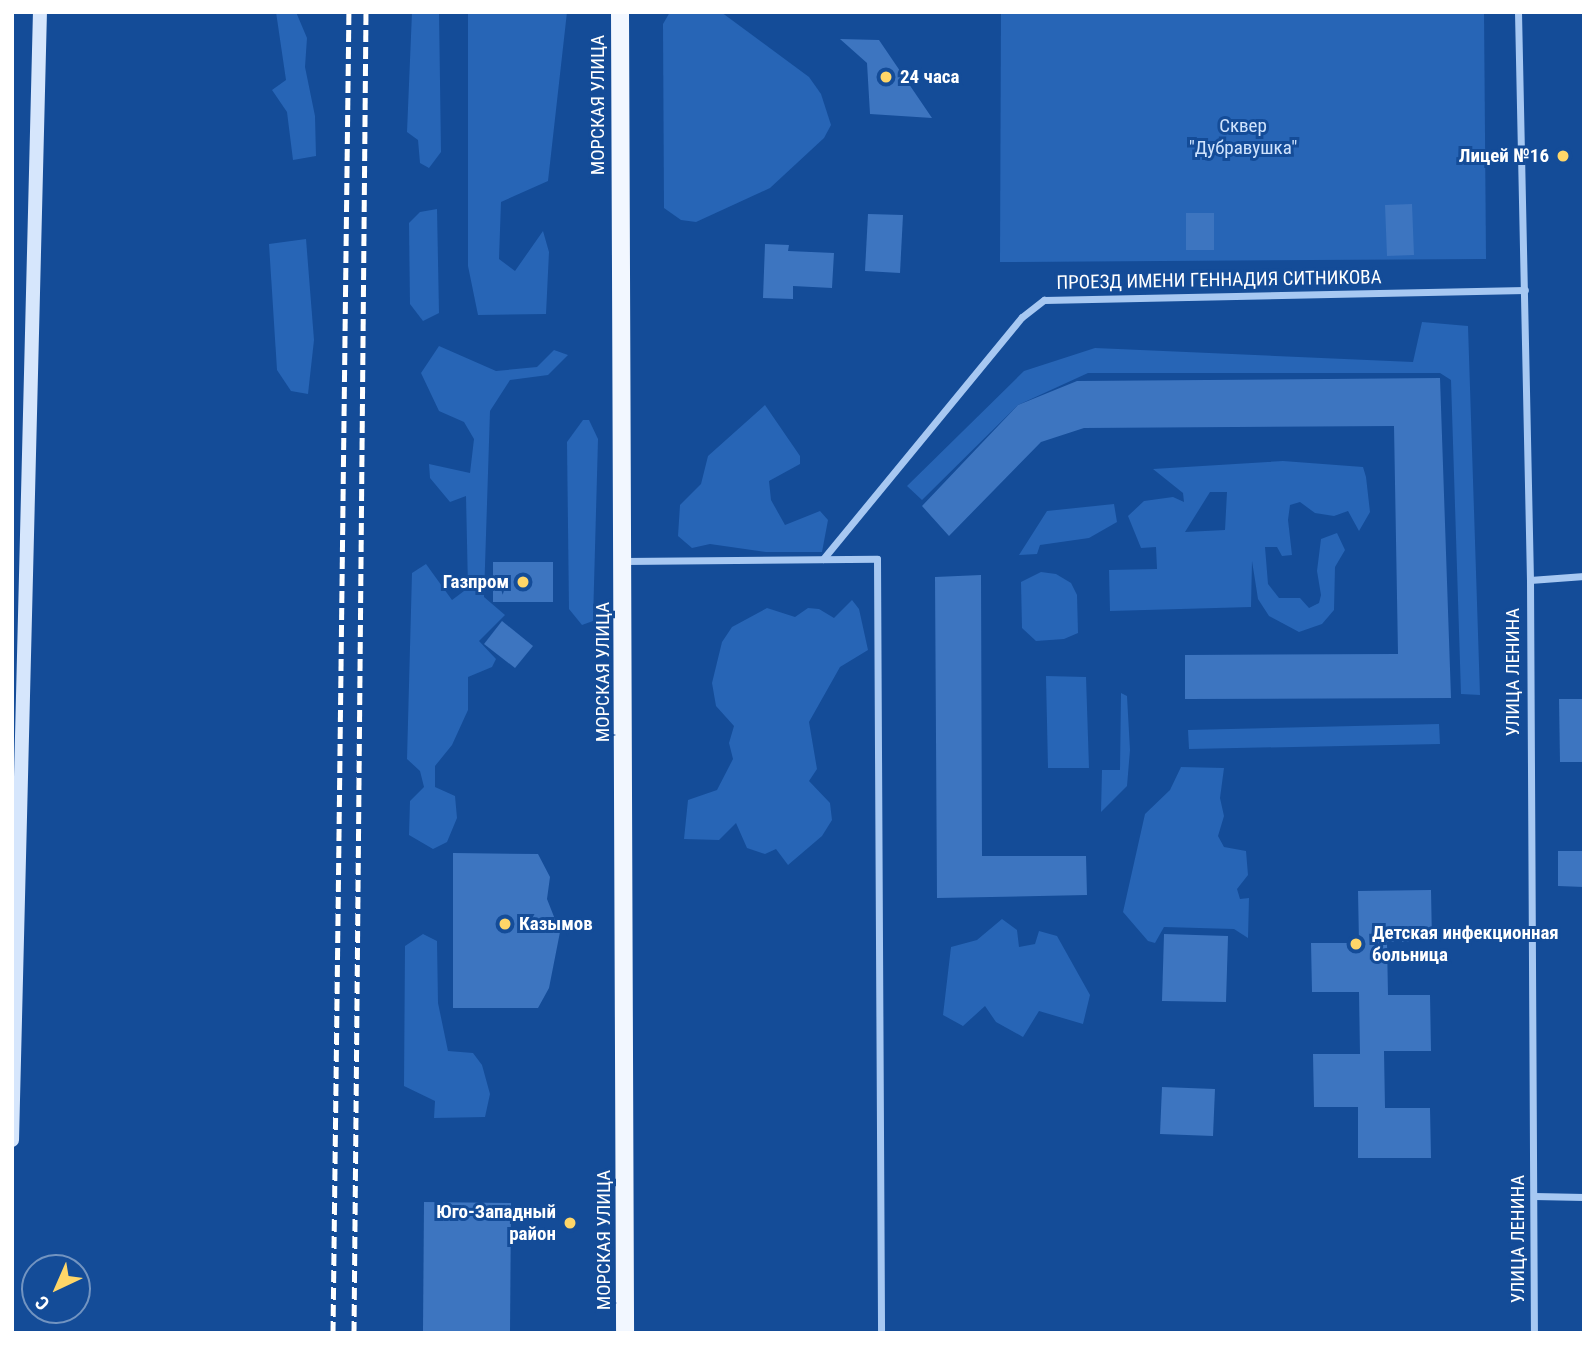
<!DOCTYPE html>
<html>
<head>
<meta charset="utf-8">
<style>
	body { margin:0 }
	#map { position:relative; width:1596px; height:1345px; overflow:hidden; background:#144c98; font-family:"Roboto Condensed",sans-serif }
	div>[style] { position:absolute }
	.green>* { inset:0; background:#2765b6 }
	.building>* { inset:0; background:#3d75c0 }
	.minor>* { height:7px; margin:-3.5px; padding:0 3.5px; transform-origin:3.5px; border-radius:3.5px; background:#a7c8f2 }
	.secondary>* { height:14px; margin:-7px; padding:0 7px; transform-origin:7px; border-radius:7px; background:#d6e6fc }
	.primary>* { height:18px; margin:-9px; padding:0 9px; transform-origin:9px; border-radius:9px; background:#f2f7ff }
	.rail>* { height:5px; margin-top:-2.5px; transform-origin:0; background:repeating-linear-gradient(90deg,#fff 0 12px,transparent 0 17px) }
	.dots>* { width:19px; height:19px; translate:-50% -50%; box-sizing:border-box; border:4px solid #144c98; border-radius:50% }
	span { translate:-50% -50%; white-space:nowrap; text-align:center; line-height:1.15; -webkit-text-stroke:6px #144c98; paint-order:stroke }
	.poi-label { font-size:19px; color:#fff; font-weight:700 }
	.left { translate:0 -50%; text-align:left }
	.right { translate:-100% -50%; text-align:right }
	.street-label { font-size:19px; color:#fff }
	.park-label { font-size:19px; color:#cfe3fd }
	.frame { position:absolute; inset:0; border:14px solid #fff; pointer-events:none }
	.north { position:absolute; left:21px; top:1254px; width:70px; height:70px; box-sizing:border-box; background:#144c98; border:2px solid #7294c1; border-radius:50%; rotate:224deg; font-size:19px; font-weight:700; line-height:28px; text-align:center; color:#fff }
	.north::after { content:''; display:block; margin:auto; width:24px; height:32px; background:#ffd668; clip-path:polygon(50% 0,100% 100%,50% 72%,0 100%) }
</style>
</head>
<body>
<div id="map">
	<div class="green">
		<i style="clip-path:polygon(276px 12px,296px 12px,307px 38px,305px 67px,315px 116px,316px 156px,293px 160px,287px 112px,272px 90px,286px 80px)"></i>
		<i style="clip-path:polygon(412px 12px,439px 12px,441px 152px,429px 168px,420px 163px,418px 140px,407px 132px)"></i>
		<i style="clip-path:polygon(468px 12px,567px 12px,548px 181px,501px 202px,499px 259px,515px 271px,543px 231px,549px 252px,546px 314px,478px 315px,468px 266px)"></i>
		<i style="clip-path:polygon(670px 12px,721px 12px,809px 77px,821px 94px,831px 125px,824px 138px,770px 188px,696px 222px,681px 220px,664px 208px,663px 24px)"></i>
		<i style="clip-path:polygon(1001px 12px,1484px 12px,1486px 259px,1000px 262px)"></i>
		<i style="clip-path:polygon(437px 209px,439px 313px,423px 321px,410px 304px,409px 223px,420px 212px)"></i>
		<i style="clip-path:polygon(306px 239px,314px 340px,308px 394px,291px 391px,277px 370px,269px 244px)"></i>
		<i style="clip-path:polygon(1422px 322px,1468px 326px,1480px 695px,1461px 694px,1451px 380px,1440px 373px,1088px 373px,1018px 405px,922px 500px,907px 486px,1024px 371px,1095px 348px,1413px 362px)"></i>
		<i style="clip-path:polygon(439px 346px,496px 371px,537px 367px,554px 350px,568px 355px,548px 375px,510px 380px,490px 411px,484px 597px,505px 615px,479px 641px,496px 659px,492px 667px,468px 677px,468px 710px,452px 745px,435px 766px,435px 787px,455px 796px,457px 818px,447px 842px,433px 849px,409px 835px,410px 801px,424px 787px,420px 771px,407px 759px,412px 573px,426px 564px,452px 600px,468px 588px,466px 496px,450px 502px,430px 478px,429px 464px,470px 473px,474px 439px,464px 422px,439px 411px,421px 373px)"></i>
		<i style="clip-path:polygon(765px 405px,800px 456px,800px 464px,769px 481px,771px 500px,785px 525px,820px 511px,828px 520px,822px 552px,766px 552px,710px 544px,692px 548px,678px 536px,680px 505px,701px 484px,708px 456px)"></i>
		<i style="clip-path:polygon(583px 420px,589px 420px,598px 439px,593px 621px,582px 625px,569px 609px,567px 442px)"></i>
		<i style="clip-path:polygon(evenodd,1283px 461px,1363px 467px,1366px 477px,1370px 512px,1359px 531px,1348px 511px,1334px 516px,1315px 513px,1300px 502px,1290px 505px,1288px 520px,1292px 555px,1282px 556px,1277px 547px,1265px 547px,1268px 584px,1279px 598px,1300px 598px,1309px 608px,1319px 603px,1321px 595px,1317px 571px,1321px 539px,1337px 533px,1345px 550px,1335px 567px,1334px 610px,1322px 624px,1299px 632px,1269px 616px,1258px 599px,1252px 561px,1251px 607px,1110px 611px,1109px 570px,1157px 569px,1156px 547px,1141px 548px,1128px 516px,1144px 501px,1173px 497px,1184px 502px,1183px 493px,1153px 469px,1283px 461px,1210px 492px,1227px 492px,1225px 530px,1185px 532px,1210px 492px)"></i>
		<i style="clip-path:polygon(1114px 504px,1117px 522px,1089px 538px,1040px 545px,1037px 554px,1019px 555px,1047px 511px)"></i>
		<i style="clip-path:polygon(1041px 572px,1056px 574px,1071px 583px,1077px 595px,1078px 633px,1064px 639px,1036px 641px,1022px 628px,1021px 582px)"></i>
		<i style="clip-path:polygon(852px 600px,859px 609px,868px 650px,840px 667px,809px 722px,817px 769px,809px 781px,830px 803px,832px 820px,822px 836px,788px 865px,776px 849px,765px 854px,747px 848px,736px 823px,719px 840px,684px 839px,688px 800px,717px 790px,733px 759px,729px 743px,734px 726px,716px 706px,712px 683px,722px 642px,732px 627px,767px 608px,795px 617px,808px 608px,819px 609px,834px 618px)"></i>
		<i style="clip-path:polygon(1046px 676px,1086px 677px,1089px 768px,1048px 768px)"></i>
		<i style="clip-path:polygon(1121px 693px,1127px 696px,1130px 750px,1127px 786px,1101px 812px,1102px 770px,1120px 770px)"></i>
		<i style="clip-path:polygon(1439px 724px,1440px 744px,1189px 749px,1188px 730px)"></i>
		<i style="clip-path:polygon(1181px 767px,1224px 768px,1220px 798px,1224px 816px,1218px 836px,1224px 847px,1246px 851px,1248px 875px,1237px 889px,1240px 899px,1249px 898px,1248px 938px,1234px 929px,1164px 927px,1155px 943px,1148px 941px,1123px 912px,1145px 814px,1170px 790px)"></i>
		<i style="clip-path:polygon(1002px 919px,1017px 930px,1019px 947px,1035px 944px,1039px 931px,1057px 936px,1090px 995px,1083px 1024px,1039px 1011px,1023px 1037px,996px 1022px,985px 1006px,963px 1026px,943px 1015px,951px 947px,977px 940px)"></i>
		<i style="clip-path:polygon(423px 934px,437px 941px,438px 1003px,448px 1051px,473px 1053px,482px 1065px,490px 1094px,485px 1117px,434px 1118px,435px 1101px,404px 1086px,405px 946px)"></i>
	</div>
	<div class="building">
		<i style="clip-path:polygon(840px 39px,879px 40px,932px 118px,870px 114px,867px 63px)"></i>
		<i style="clip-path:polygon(1412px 204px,1414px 255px,1387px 256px,1385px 205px)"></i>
		<i style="clip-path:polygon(1186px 213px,1214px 213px,1214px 250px,1186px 250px)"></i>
		<i style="clip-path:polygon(868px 214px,903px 215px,900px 273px,865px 271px)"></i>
		<i style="clip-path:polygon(765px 244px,789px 245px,788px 251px,834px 253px,832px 288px,793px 286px,793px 299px,763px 298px)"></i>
		<i style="clip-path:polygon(1440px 378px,1451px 698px,1185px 699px,1185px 655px,1398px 654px,1394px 426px,1084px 428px,1041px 442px,949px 536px,922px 506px,1018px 405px,1077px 381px)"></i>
		<i style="clip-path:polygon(493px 562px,553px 562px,553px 602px,493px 602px)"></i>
		<i style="clip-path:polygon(981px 575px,982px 856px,1086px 856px,1087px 895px,937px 898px,935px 577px)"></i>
		<i style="clip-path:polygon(502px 621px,533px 646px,515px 668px,484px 644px)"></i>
		<i style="clip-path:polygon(1559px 699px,1584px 699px,1584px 762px,1560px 762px)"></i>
		<i style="clip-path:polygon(1558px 851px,1584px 851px,1584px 887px,1558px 886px)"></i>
		<i style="clip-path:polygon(453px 853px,538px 854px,550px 877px,547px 899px,560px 932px,549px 988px,538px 1008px,453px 1008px)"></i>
		<i style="clip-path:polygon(1431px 890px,1432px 942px,1387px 942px,1388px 995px,1430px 995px,1431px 1051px,1384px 1051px,1385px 1108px,1430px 1108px,1431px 1158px,1358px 1158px,1358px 1107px,1314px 1107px,1313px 1054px,1360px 1054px,1359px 992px,1312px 992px,1311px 943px,1359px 943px,1358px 891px)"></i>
		<i style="clip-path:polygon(1164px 934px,1228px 936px,1226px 1002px,1162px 1001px)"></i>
		<i style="clip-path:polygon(1162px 1087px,1215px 1089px,1213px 1136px,1160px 1134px)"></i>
		<i style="clip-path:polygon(424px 1202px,511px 1203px,510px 1332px,423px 1331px)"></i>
	</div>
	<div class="minor">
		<i style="left:1518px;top:12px;width:568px;rotate:88.79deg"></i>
		<i style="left:1530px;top:580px;width:753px;rotate:89.7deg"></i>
		<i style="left:823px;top:559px;width:313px;rotate:-50.6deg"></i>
		<i style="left:1022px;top:317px;width:28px;rotate:-38deg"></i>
		<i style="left:1044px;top:300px;width:481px;rotate:-1.2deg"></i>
		<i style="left:624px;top:561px;width:253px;rotate:-0.5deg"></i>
		<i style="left:877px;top:559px;width:774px;rotate:89.7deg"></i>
		<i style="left:1530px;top:580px;width:54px;rotate:-4.2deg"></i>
		<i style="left:1534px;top:1196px;width:50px;rotate:1.1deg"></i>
	</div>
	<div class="secondary">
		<i style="left:12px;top:1140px;width:1128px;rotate:-88.58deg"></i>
	</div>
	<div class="primary">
		<i style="left:620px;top:12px;width:1321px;rotate:89.78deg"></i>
	</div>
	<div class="rail">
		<i style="left:333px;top:1333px;width:1321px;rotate:-89.31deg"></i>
		<i style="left:354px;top:1333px;width:1321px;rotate:-89.48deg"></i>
	</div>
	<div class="dots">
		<i style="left:886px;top:77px;background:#ffd668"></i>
		<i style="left:1563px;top:156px;background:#ffd668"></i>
		<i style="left:523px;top:582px;background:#ffd668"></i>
		<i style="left:505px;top:924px;background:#ffd668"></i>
		<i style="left:1356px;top:944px;background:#ffd668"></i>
		<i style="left:570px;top:1223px;background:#ffd668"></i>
	</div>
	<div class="poi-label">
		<span class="left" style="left:900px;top:77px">24 часа</span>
		<span class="right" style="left:1549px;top:156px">Лицей №16</span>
		<span class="right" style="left:509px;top:582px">Газпром</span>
		<span class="left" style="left:519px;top:924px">Казымов</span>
		<span class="left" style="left:1372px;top:944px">Детская инфекционная<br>больница</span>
		<span class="right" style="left:556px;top:1223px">Юго-Западный<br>район</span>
	</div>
	<div class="street-label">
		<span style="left:598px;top:105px;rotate:-90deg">МОРСКАЯ УЛИЦА</span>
		<span style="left:1219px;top:280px;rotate:-1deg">ПРОЕЗД ИМЕНИ ГЕННАДИЯ СИТНИКОВА</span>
		<span style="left:603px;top:672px;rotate:-90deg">МОРСКАЯ УЛИЦА</span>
		<span style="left:1513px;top:672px;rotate:-90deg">УЛИЦА ЛЕНИНА</span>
		<span style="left:1518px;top:1239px;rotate:-90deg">УЛИЦА ЛЕНИНА</span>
		<span style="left:604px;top:1240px;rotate:-90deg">МОРСКАЯ УЛИЦА</span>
	</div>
	<div class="park-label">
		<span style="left:1243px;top:137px">Сквер<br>"Дубравушка"</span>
	</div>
	<div class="frame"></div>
	<div class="north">С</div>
</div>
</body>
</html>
